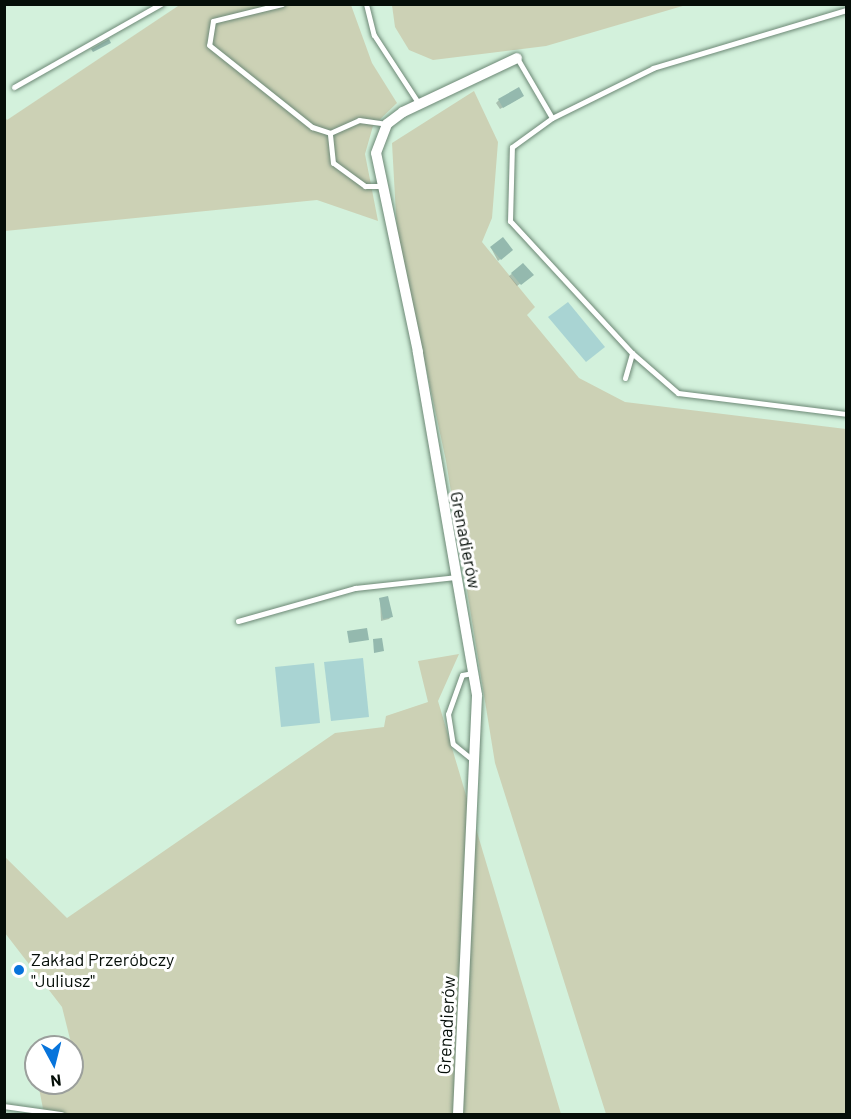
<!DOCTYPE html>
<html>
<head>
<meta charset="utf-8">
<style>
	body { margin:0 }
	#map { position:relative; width:851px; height:1119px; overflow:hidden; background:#d3f1dc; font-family:Barlow,sans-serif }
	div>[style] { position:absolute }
	.green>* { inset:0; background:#ccd1b5 }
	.water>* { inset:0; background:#a9d4d3 }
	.shadow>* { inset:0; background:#0003 }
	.building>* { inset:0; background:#94b9ae }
	.roads { filter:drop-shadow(0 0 2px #6c8875) drop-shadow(0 0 2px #6c8875) }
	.service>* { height:5px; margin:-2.5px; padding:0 2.5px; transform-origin:2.5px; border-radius:2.5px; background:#fff }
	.minor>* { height:10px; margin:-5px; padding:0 5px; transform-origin:5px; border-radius:5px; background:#fff }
	.dots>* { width:16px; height:16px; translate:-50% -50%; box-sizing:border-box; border:3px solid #fff; border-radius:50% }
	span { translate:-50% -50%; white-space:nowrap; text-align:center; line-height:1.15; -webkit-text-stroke:6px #fff; paint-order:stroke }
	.street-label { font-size:18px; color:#050e08 }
	.poi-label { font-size:18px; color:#050e08 }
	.left { translate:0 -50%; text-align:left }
	.frame { position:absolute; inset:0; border:6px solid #050e08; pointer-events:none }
	.north { position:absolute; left:24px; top:1035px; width:60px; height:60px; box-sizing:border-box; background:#fff; border:2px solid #9b9f9c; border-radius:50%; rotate:173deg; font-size:16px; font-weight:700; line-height:24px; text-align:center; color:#050e08 }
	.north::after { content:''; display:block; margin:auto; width:21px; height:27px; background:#0774db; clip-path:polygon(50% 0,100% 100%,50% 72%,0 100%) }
</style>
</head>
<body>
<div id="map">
	<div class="green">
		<i style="clip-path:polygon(181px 4px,351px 5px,372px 63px,397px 103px,373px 126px,365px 154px,378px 221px,317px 200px,5px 231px,4px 116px,7px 120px)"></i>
		<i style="clip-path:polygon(392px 5px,686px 5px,546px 46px,433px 60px,409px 50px,395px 27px)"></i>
		<i style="clip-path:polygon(474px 91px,498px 142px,492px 218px,482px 242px,535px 307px,527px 315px,579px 378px,625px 402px,846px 429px,846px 1114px,606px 1114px,495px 763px,446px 461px,397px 233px,392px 143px)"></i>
		<i style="clip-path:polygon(459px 654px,438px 701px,561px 1114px,44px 1114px,38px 1083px,72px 1083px,72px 1047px,62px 1007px,5px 933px,4px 856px,67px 918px,335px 733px,384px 727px,386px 716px,428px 702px,418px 661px)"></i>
	</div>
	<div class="water">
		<i style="clip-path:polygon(568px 302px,605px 347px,586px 362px,548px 317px)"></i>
		<i style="clip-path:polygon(363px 658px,369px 717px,331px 721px,324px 662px)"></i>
		<i style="clip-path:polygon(314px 663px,320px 723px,281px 727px,275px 667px)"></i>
	</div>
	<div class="shadow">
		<i style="clip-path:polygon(520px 98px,500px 109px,496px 103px,499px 100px)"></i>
		<i style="clip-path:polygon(491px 248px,511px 250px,498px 261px)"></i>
		<i style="clip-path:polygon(523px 265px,529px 277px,517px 286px,509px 276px)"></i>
		<i style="clip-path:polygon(380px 599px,392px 616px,389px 619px,381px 621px)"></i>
	</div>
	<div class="building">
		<i style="clip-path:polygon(109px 39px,111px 43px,93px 52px,91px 49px)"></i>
		<i style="clip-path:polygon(519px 87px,524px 96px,503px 108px,498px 99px)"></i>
		<i style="clip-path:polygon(503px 237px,513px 250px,501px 260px,490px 247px)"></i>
		<i style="clip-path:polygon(523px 263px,534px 275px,521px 285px,511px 273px)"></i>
		<i style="clip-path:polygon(388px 596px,393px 617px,383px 619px,379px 598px)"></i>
		<i style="clip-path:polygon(367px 628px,369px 640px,349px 643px,347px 631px)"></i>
		<i style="clip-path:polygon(382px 638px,384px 651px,374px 653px,373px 639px)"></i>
	</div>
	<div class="roads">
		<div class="service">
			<i style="left:282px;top:4px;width:71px;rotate:166.2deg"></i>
			<i style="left:213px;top:21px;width:24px;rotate:99deg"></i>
			<i style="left:209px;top:45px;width:132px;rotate:38.5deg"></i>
			<i style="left:312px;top:127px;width:19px;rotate:18deg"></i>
			<i style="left:366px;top:4px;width:32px;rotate:76deg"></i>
			<i style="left:374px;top:35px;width:82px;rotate:56.9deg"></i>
			<i style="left:517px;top:58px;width:69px;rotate:59.7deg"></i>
			<i style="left:14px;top:87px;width:169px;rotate:-29.5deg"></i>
			<i style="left:381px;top:186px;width:16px;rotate:180deg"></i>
			<i style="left:365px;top:186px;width:39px;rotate:-144deg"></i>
			<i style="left:333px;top:163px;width:30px;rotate:-96deg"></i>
			<i style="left:330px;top:133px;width:32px;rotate:-24deg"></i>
			<i style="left:359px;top:120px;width:28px;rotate:8deg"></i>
			<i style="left:632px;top:353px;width:61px;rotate:41deg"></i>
			<i style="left:678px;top:393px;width:169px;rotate:7.1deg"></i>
			<i style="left:625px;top:378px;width:26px;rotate:-74deg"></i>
			<i style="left:632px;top:353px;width:180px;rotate:-132.7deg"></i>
			<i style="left:510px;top:221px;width:74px;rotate:-88.5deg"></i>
			<i style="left:512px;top:147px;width:49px;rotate:-35.9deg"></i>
			<i style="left:552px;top:118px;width:113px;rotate:-26.3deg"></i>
			<i style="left:653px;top:68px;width:202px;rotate:-16.7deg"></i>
			<i style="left:238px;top:621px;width:122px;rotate:-15.8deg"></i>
			<i style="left:355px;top:588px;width:103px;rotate:-6.2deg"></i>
			<i style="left:473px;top:673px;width:11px;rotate:170deg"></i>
			<i style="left:462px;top:675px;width:41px;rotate:109.7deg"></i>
			<i style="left:448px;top:714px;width:30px;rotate:81deg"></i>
			<i style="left:453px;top:744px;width:26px;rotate:39deg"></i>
			<i style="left:4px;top:1106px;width:58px;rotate:8deg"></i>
		</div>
		<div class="minor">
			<i style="left:458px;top:1114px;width:419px;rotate:-87.4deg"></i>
			<i style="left:477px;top:695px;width:348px;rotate:-99.8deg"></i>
			<i style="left:418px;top:352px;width:203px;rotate:-101.9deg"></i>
			<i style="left:376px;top:153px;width:31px;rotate:-69deg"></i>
			<i style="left:387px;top:124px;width:20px;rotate:-37deg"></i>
			<i style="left:403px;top:112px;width:126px;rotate:-25.3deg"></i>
		</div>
	</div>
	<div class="dots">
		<i style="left:19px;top:970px;background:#0774db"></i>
	</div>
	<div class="street-label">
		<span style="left:466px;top:540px;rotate:79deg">Grenadierów</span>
		<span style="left:446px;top:1025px;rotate:-87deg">Grenadierów</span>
	</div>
	<div class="poi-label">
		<span class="left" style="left:31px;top:970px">Zakład Przeróbczy<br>"Juliusz"</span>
	</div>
	<div class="frame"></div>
	<div class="north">N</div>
</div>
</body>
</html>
